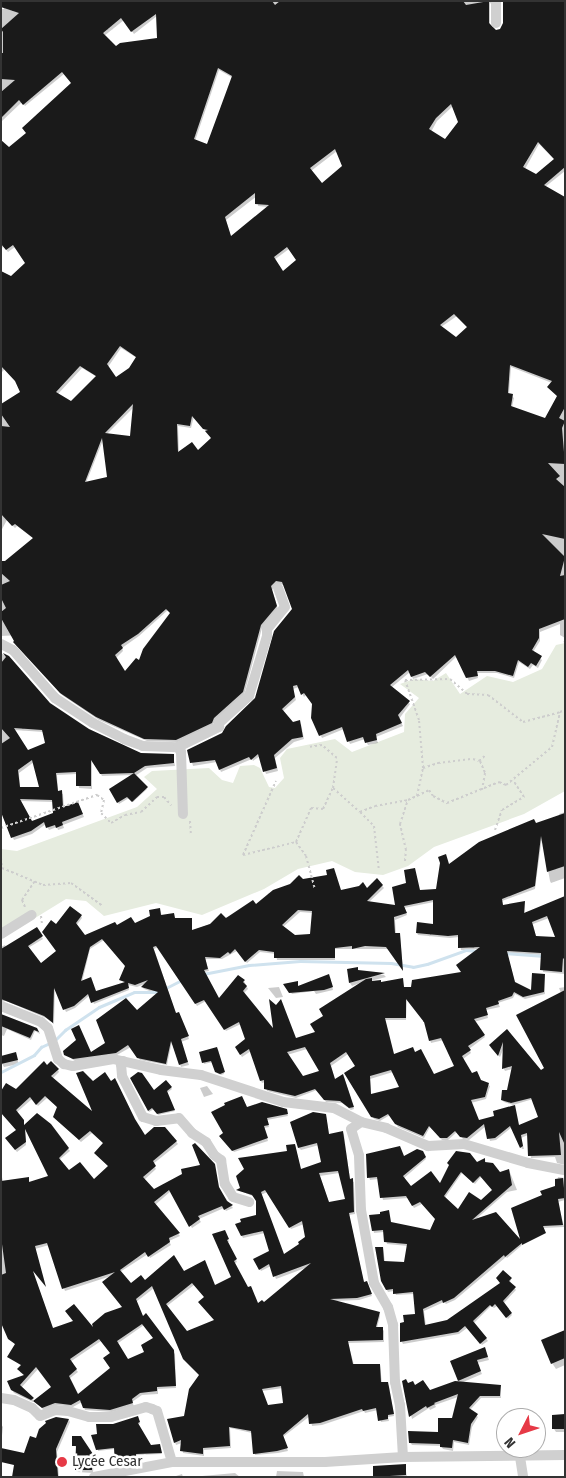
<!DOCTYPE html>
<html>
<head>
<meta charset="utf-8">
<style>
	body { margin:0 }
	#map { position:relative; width:566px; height:1478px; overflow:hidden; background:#fff; font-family:"Fira Sans Condensed",sans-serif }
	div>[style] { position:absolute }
	.green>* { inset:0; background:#e6ecdf }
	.shadow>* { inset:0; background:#0003 }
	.stream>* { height:3px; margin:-1.5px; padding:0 1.5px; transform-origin:1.5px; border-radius:1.5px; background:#cfe2ee }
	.building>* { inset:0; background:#1a1a1a }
	.path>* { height:2px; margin-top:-1px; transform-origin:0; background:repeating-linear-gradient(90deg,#cdcdcd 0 2.5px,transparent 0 5px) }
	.minor>* { height:10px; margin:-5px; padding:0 5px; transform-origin:5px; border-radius:5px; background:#d0d0d0 }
	.dots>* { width:14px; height:14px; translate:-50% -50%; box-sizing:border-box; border:2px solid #fff; border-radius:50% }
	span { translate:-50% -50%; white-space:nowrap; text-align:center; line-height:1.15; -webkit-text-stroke:5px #fff; paint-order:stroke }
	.poi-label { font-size:15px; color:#333 }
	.left { translate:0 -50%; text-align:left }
	.frame { position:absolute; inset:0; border:2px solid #333; pointer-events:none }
	.north { position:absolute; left:496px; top:1408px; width:50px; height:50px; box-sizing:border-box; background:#fff; border:1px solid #adadad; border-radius:50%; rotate:229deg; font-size:14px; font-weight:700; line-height:20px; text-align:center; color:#333 }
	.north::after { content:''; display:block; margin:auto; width:18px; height:22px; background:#e63946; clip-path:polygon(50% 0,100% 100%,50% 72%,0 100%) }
</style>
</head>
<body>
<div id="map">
	<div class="green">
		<i style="clip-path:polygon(565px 643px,565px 791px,524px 814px,434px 847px,408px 866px,383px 875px,355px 872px,332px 861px,298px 869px,264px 889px,202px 915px,156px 903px,104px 916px,86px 901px,66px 899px,1px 939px,1px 849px,17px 851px,137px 807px,157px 789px,144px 777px,152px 771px,209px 768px,222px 780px,233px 783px,240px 766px,254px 765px,260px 768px,269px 787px,275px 788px,284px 778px,280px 758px,287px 749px,335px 739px,352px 752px,404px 732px,405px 714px,419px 698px,400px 684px,414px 679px,433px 681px,446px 673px,460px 694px,487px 676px,513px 682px,542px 669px,556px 645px)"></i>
	</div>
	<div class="shadow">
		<i style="clip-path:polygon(evenodd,7px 1px,492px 1px,490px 4px,490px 27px,492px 30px,500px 30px,565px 1px,565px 171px,545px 187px,565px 199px,565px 638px,560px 635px,560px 624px,540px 632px,540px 641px,533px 652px,542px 660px,538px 668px,533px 665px,530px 669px,519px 662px,514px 678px,497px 673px,477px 673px,478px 678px,469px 681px,457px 656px,433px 679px,428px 674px,413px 679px,410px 672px,392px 687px,410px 704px,399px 719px,403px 726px,376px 737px,378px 743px,368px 745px,365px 739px,350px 744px,344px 729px,322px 738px,312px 718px,313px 704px,306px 695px,304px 697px,299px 687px,293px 689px,296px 700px,282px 712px,293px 723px,301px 724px,304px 739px,294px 742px,275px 758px,278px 771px,266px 774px,260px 756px,253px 761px,252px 759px,221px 772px,217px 762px,193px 766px,189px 751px,223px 734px,256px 699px,293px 609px,284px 585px,278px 584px,272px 590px,278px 609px,262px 628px,244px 695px,215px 721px,213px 725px,178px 742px,147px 741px,99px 720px,62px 695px,16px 645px,21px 635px,1px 636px,1px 562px,6px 562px,34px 539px,17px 526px,15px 528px,7px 520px,1px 531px,1px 405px,21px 392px,17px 383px,5px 369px,1px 373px,1px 273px,11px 277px,26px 264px,15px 247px,8px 252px,3px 246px,1px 251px,1px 147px,9px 149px,27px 134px,72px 83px,64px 74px,25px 106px,22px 102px,1px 122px,1px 9px,4px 9px,7px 1px,157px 16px,158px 39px,116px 48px,104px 36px,124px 20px,134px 34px,157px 16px,7px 1px,219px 70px,233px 78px,207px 145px,195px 141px,219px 70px,7px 1px,453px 106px,460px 122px,446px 141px,431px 132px,437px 121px,453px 106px,7px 1px,539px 144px,555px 160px,537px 176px,525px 169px,539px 144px,7px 1px,337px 151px,343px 166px,321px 185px,311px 171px,337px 151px,7px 1px,257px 196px,258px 206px,268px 207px,231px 237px,226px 220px,257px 196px,7px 1px,289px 249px,298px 261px,283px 273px,274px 260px,289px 249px,7px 1px,457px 316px,468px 328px,456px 339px,441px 327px,457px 316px,7px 1px,121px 348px,137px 358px,130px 368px,115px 379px,108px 367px,121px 348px,7px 1px,511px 367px,552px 383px,558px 397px,546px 420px,512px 407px,514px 398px,509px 394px,511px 367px,7px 1px,82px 368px,97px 377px,71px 402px,58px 394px,82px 368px,7px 1px,134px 407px,131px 438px,107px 434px,134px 407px,7px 1px,194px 416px,212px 439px,197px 452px,179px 453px,178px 426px,191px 428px,194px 416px,7px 1px,103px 440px,108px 478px,86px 483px,103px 440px,7px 1px,168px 610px,171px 614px,140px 662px,125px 673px,116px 658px,123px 651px,122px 648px,139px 636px,168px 610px)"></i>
		<i style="clip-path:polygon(evenodd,1px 653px,8px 657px,50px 705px,89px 730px,142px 754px,173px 755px,175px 766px,147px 768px,135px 776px,147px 789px,133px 802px,129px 798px,119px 804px,110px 789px,133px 775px,102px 776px,92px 759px,92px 789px,79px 788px,77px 774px,57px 775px,58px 792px,63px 794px,64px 808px,79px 806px,84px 817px,63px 825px,64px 828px,58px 830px,57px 827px,49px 830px,46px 824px,32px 834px,14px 840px,1px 813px,1px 653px,14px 730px,44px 732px,46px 743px,27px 752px,14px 730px,1px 653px,34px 762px,40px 789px,20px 788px,19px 773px,34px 762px,1px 653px,20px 801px,54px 802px,55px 814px,31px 822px,20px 801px)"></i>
		<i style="clip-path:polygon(evenodd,565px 812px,565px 878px,551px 883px,550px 881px,542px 837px,535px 889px,502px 901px,503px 906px,525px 902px,525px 914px,565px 898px,565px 974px,543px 972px,543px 955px,507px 953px,515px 983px,532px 992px,545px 975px,545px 994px,525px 999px,515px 994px,513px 998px,498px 1003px,500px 1007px,486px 1010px,488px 1018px,474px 1022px,485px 1037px,469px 1049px,471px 1053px,463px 1059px,472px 1075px,490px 1086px,486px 1099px,471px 1103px,479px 1121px,519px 1126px,539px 1117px,533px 1099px,513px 1105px,504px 1102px,502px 1100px,508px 1091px,512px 1069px,505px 1071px,504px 1069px,505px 1045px,500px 1057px,491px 1048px,507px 1031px,541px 1071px,545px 1068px,561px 993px,559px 988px,565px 987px,565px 1165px,557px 1163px,555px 1157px,531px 1158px,528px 1135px,521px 1138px,524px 1149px,522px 1149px,512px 1127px,496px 1140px,490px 1141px,486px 1126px,469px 1140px,463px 1139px,457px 1132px,448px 1140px,442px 1140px,430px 1127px,424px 1138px,398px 1127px,390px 1115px,380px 1121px,374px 1119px,346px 1074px,356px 1067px,348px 1054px,331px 1066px,335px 1081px,344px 1077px,354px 1109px,351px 1110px,342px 1103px,326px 1102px,317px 1090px,296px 1098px,267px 1091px,265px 1082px,262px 1083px,261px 1081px,251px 1051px,242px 1057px,236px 1047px,247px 1040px,241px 1024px,226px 1031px,206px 1001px,197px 1006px,158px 947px,154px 949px,176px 1014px,180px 1016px,189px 1039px,181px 1042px,189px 1065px,181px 1067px,172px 1041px,167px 1065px,140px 1060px,131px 1047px,117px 1055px,75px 1061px,65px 1054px,91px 1054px,107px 1043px,137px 1011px,158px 994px,144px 989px,143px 988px,147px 983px,137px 987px,128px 985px,129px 990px,94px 1004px,90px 995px,75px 1008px,66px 1012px,55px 986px,54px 1024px,46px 1018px,6px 1001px,1px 1002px,1px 947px,5px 945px,6px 947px,36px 928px,43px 939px,28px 948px,41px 965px,57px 951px,57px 926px,81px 916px,82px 918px,76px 926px,85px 937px,116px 927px,135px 925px,152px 917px,160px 910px,162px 916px,175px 919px,191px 919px,192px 931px,256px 906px,302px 880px,341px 892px,367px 889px,377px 880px,384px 888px,369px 902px,396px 907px,420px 891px,437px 890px,449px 866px,535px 825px,560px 816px,559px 814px,565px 812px,434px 902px,434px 925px,417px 933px,418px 935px,450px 938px,459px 937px,461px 950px,479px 949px,463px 973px,413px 988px,404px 988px,402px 979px,382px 983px,370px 981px,386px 977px,384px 975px,359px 971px,357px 968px,350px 983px,352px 986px,360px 983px,324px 1016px,317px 1033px,296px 1039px,275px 1032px,243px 994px,248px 989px,244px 981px,238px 977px,219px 1001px,204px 972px,209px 971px,205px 959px,222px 959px,237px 951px,247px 963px,260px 952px,276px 954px,277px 960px,335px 960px,335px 949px,389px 949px,403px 970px,400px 936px,396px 934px,395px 920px,407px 915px,404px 908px,434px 902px,565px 812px,300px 912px,313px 913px,311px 936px,294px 936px,283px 927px,300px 912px,565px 812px,549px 918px,557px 938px,536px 937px,533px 924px,549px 918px,565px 812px,104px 940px,126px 966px,120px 979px,125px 983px,96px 992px,82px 982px,90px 949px,104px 940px,565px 812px,407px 999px,425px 1023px,431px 1043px,444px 1040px,455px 1066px,434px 1076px,394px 1056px,385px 1020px,406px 1020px,407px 999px,565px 812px,307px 1049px,321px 1072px,303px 1078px,287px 1055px,307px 1049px,565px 812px,393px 1072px,400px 1087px,371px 1095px,370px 1079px,393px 1072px)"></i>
		<i style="clip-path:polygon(330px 977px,333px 990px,316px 994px,314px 991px,292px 994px,285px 985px,297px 983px,299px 987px)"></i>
		<i style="clip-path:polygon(279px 987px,283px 997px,276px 998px,268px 988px)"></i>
		<i style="clip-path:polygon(1px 1015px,39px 1031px,40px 1034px,35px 1031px,31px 1040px,7px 1029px,4px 1036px,1px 1035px)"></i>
		<i style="clip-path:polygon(218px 1049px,224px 1074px,221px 1075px,217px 1073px,213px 1062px,204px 1064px,201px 1053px)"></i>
		<i style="clip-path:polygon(15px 1053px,19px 1064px,4px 1067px,1px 1062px)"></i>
		<i style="clip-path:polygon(evenodd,47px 1067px,58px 1070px,59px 1072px,52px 1079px,95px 1115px,135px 1122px,145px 1136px,165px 1128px,178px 1144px,153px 1164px,156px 1169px,144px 1180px,154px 1191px,183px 1175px,220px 1191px,233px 1208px,226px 1211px,224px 1208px,199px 1219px,201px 1222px,192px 1228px,171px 1191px,155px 1205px,180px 1236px,169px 1241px,171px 1245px,150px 1258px,148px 1254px,120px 1272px,131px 1285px,184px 1273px,215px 1287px,232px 1277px,226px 1234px,229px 1242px,227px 1242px,237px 1262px,234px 1264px,258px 1305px,263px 1304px,308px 1267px,276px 1279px,271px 1266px,261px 1271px,255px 1260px,270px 1251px,265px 1233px,243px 1238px,236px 1225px,258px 1216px,257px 1201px,255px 1197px,238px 1190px,295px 1145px,301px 1171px,322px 1163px,319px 1145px,301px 1150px,299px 1148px,326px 1115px,329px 1136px,343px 1133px,344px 1135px,350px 1180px,354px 1182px,355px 1214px,349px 1215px,364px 1283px,372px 1296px,359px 1300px,334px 1301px,379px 1313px,380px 1316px,377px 1328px,382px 1328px,384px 1331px,384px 1342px,348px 1343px,354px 1365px,380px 1365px,382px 1384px,387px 1384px,389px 1386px,394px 1416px,388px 1417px,389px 1421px,381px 1422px,378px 1410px,365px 1413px,364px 1411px,322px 1425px,312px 1426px,310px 1416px,283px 1437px,288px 1451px,278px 1453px,255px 1455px,252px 1433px,230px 1428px,231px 1448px,204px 1450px,204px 1456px,183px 1453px,182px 1443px,176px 1445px,175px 1442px,200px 1376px,154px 1288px,136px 1302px,143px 1317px,175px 1354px,176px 1388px,158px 1389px,158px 1394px,142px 1395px,132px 1402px,134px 1406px,112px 1412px,85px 1410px,82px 1402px,73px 1407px,57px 1405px,44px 1410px,35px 1401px,53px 1388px,38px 1369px,21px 1388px,33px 1399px,33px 1402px,14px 1393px,12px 1390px,25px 1376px,20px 1372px,22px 1366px,9px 1357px,16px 1345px,9px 1338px,1px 1297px,1px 1172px,3px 1182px,28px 1178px,30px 1183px,50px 1177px,25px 1127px,26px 1145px,17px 1152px,8px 1141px,17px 1131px,1px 1112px,17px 1090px,47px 1067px,47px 1098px,58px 1108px,56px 1119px,81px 1142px,92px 1133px,104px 1144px,95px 1153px,109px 1167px,94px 1181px,69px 1172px,59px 1160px,70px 1151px,50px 1125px,24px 1126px,16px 1113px,32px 1099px,38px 1106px,47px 1098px,47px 1067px,339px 1173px,346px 1200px,329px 1203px,320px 1176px,339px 1173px,47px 1067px,267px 1192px,291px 1229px,304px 1224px,307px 1238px,301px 1245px,284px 1256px,261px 1195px,267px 1192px,47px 1067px,49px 1245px,65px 1291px,111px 1276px,124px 1308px,95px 1332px,53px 1329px,32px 1269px,35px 1249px,49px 1245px,47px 1067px,194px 1285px,205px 1298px,216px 1321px,187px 1333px,167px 1306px,194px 1285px,47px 1067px,144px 1325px,155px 1339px,146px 1353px,128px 1361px,117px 1344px,144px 1325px,47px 1067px,101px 1341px,111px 1354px,112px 1368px,78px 1396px,69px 1379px,78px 1372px,70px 1362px,101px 1341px,47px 1067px,283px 1388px,284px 1405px,268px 1406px,262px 1391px,283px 1388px)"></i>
		<i style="clip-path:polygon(132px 1078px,154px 1091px,166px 1081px,172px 1089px,167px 1093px,175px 1111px,158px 1115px,154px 1109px,149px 1112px)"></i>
		<i style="clip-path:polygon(207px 1086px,213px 1094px,204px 1097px,200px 1088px)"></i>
		<i style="clip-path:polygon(247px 1108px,287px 1113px,288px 1116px,267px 1120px,269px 1127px,264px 1128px,268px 1141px,234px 1152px,222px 1138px)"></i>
		<i style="clip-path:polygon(evenodd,422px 1152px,426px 1159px,403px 1179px,411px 1188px,440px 1185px,450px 1166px,477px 1164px,485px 1159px,486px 1164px,499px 1174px,509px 1170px,517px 1190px,507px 1192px,475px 1220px,523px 1243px,521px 1246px,507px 1258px,506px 1257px,455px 1300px,446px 1304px,444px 1302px,424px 1311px,426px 1326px,448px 1321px,511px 1279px,510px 1283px,516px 1290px,503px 1304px,512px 1315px,508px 1319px,497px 1306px,494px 1308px,491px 1306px,474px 1323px,488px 1341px,482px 1345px,467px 1328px,459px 1334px,403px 1344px,402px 1342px,416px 1315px,414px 1294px,396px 1295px,394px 1291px,388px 1292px,382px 1280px,383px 1248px,385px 1262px,405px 1264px,408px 1246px,387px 1244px,384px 1232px,374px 1233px,370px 1216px,391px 1223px,430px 1231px,436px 1219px,422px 1204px,414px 1208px,408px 1198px,383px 1200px,378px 1179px,370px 1180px,369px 1177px,404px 1158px,422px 1152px,462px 1173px,475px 1184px,481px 1177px,493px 1191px,481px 1202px,458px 1211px,444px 1199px,462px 1173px)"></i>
		<i style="clip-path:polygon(558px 1177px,565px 1178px,565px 1200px,558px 1202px,564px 1227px,543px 1228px,523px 1243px,544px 1196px,556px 1187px)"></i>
		<i style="clip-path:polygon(565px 1332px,565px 1365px,556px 1369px,552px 1363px)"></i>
		<i style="clip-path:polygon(485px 1349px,489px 1360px,477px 1363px,482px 1374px,461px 1383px,500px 1386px,501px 1398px,481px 1398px,470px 1410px,478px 1417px,472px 1427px,469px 1445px,454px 1442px,453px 1451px,443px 1449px,441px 1446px,412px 1445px,410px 1442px,439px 1433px,453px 1419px,458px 1397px,435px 1405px,436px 1407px,430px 1410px,429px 1408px,412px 1419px,403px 1382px,429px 1392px,460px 1383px,459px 1380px)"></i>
		<i style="clip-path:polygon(565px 1416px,565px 1432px,556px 1432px,554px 1429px)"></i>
		<i style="clip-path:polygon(138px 1418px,140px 1424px,137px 1424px,150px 1446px,160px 1447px,162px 1454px,136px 1455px,136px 1463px,117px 1466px,115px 1449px,98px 1451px,98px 1436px)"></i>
		<i style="clip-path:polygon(69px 1420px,70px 1422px,57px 1452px,59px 1477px,37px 1477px,35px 1439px,37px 1439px)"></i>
		<i style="clip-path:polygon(1px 1424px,3px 1427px,1px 1444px)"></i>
		<i style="clip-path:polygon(80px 1437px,94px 1458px,93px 1473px,77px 1472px,76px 1469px,77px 1448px,74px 1445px)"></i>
		<i style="clip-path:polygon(405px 1465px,407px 1477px,375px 1477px)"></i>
		<i style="clip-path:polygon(277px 1471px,303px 1472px,304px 1477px,276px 1477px)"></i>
		<i style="clip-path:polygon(235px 1473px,240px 1477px,191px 1477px)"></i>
		<i style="clip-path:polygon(182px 1474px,183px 1477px,173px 1477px)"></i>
	</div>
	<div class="stream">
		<i style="left:503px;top:953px;width:41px;rotate:4.2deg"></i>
		<i style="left:203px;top:974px;width:47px;rotate:-11.1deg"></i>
		<i style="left:249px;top:965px;width:51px;rotate:-4.5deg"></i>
		<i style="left:300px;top:961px;width:91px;rotate:1.3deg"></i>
		<i style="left:391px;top:963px;width:22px;rotate:10deg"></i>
		<i style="left:413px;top:967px;width:14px;rotate:-12deg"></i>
		<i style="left:427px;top:964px;width:41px;rotate:-19.7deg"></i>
		<i style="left:466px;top:950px;width:11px;rotate:5deg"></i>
		<i style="left:1px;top:1072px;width:37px;rotate:-27deg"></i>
		<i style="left:34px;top:1055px;width:11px;rotate:-49deg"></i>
		<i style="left:41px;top:1047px;width:14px;rotate:-25deg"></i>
		<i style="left:54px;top:1041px;width:16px;rotate:-45deg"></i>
		<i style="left:65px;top:1030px;width:41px;rotate:-34.1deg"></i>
		<i style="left:99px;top:1007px;width:38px;rotate:-23deg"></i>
		<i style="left:134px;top:992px;width:24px"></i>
		<i style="left:158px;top:992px;width:27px;rotate:-27deg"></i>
	</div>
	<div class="building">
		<i style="clip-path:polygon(evenodd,1px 1px,272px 1px,275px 5px,280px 1px,463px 1px,466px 5px,489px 1px,489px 23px,496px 30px,500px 29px,503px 23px,503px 1px,565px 1px,565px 167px,544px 185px,565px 197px,565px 407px,559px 418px,565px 421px,562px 428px,565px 464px,548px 463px,560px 476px,556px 479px,565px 487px,565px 539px,542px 534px,565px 557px,560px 576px,565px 575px,565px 619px,539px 629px,539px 638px,532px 650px,542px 656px,536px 666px,531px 663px,528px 667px,518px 660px,513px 676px,495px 671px,477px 671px,478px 676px,466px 678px,455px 655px,430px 677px,425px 672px,411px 677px,408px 670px,390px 685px,410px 701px,398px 715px,402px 723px,376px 734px,377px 740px,365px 743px,363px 737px,347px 742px,342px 727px,319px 736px,311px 718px,312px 704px,304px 693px,301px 695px,297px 685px,293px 686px,295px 697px,282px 709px,293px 722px,300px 720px,303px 737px,292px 739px,274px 755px,277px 768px,263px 772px,258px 754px,251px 760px,249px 757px,219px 770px,215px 760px,190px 763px,187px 750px,222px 733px,226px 726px,255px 698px,274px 631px,292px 609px,282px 582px,276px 581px,271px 586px,277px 606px,261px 625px,243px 692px,214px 718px,212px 723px,176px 740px,144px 739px,96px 717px,60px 693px,13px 642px,14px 641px,1px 618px,1px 612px,6px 608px,1px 598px,1px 585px,10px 581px,1px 573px,1px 561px,5px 561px,33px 538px,15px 524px,12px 526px,1px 514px,1px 426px,10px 427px,1px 414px,1px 404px,20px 392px,15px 381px,1px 366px,1px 271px,11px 276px,25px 263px,13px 245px,6px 250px,1px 244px,1px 140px,9px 147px,26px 133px,22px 128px,71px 83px,62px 72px,23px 105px,19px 100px,1px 118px,1px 92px,15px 80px,1px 79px,1px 53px,3px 53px,3px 32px,1px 29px,19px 13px,1px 7px,1px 1px,156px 14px,157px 38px,120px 43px,116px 46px,103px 33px,121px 18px,131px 32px,156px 14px,1px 1px,218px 68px,232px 76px,207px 144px,194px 139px,218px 68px,1px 1px,451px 104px,458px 122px,445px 139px,429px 129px,436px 118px,451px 104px,1px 1px,538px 142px,554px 159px,536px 174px,523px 167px,538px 142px,1px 1px,335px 149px,342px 166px,322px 183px,310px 168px,335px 149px,1px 1px,255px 193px,255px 204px,269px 205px,231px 236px,225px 217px,255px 193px,1px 1px,287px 247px,296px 260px,283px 271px,274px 257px,287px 247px,1px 1px,454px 314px,467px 327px,456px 337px,440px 325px,454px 314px,1px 1px,120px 346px,136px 357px,129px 368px,116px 377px,107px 364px,120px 346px,1px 1px,510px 365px,552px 381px,547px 387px,557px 396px,545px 418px,511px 406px,513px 394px,508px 393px,510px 365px,1px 1px,80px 366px,96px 376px,71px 401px,56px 392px,80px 366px,1px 1px,133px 404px,130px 436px,105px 433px,133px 404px,1px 1px,192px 416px,203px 429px,208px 430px,205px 431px,211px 438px,198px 450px,192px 442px,178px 452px,177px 424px,190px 426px,192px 416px,1px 1px,102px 438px,107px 477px,85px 482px,102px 438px,1px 1px,166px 609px,170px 613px,143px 649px,139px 660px,136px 658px,125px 671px,115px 655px,123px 648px,121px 645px,138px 634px,166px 609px)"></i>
		<i style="clip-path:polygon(evenodd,3px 653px,9px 656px,50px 703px,89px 729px,141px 753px,174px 754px,174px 763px,145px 766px,134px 773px,100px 774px,91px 760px,91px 786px,76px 786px,76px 772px,56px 773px,58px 791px,62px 790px,63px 807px,78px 802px,83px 814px,62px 822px,63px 825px,56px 828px,55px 825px,46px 828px,44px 822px,31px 831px,11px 838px,1px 812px,1px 744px,10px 738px,1px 728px,1px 663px,6px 657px,3px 653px,14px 728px,42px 730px,45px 743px,28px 750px,14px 728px,3px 653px,32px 760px,39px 787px,20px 787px,18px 770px,32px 760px,3px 653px,20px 799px,52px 800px,53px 813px,32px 821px,20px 799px)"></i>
		<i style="clip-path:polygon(134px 773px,148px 787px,132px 802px,127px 797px,117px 803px,109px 789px)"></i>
		<i style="clip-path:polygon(evenodd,565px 813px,565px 866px,547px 872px,541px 836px,535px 886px,502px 899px,503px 905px,525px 901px,524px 913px,565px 896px,565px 960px,563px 958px,562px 972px,540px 970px,541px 953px,507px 951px,515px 982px,531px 990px,532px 973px,545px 974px,544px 992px,523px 997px,514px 992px,512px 996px,498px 1001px,499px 1004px,486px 1008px,488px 1015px,474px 1019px,485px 1035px,468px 1046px,471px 1050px,462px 1056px,472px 1073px,477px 1071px,481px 1080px,489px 1083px,485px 1097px,471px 1100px,479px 1120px,494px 1116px,493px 1111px,515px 1105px,519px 1125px,538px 1117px,531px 1098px,511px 1103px,501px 1100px,502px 1090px,507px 1090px,512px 1066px,502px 1069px,503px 1042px,498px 1056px,489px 1045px,507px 1029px,541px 1070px,544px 1068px,516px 1015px,565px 990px,565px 1145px,559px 1132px,561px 1155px,528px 1156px,527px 1133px,521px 1135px,523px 1146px,520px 1148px,510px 1126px,495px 1138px,487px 1139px,484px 1124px,467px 1138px,460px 1137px,455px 1131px,447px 1138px,440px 1138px,429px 1126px,423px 1136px,395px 1124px,388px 1114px,379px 1119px,371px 1117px,344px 1073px,355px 1066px,346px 1052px,330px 1063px,335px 1079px,343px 1074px,354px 1107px,349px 1108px,340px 1101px,324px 1100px,315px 1089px,295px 1096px,264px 1089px,264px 1080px,260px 1081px,249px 1049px,240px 1055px,235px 1047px,245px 1039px,239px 1022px,224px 1030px,204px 1000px,195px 1004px,156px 946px,153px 947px,176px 1013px,179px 1012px,189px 1036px,181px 1039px,188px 1062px,179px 1065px,171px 1041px,166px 1064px,137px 1058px,128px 1045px,116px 1053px,73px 1059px,64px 1055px,63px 1051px,76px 1040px,71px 1029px,79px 1025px,91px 1052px,105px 1043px,96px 1020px,126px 998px,137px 1010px,158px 992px,141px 987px,148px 980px,135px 985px,128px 983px,129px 988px,91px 1003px,88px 994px,74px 1006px,63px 1010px,54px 988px,53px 1023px,44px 1016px,1px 999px,1px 949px,37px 927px,43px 936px,28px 946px,41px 963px,56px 951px,42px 932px,51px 920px,56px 924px,70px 906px,82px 915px,76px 923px,85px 935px,115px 922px,117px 925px,131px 917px,135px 923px,150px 916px,149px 910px,160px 908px,161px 915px,174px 913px,175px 918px,192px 918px,192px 930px,210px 924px,221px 913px,226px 918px,253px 900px,256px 904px,273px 890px,290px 884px,299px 875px,303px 879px,327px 875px,326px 870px,334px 868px,341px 890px,359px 886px,363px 882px,367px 888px,377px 878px,383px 885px,367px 901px,395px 905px,392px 887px,406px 883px,404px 870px,415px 868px,420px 890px,436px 889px,440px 863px,438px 857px,446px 854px,449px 864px,479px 842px,534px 819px,536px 823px,565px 813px,433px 900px,433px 924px,417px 922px,416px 933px,448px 936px,458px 935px,458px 948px,480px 947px,456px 965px,461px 972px,412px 980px,411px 987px,404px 987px,403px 978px,381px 982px,381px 980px,372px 981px,372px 978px,366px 979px,319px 1009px,323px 1016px,310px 1024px,315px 1032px,296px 1038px,281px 999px,276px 1005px,269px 999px,273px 1028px,243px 991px,247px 986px,243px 982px,245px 980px,238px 975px,219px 998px,204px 970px,208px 969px,205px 957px,220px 958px,228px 952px,230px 954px,235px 949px,245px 962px,259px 950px,274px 952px,274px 958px,335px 958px,335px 948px,352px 946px,352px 949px,365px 946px,386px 947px,403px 971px,400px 933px,395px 933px,394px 917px,407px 913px,404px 906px,433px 900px,565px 813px,298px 910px,312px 911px,310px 934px,295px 935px,282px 925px,298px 910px,565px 813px,547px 916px,555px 937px,536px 936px,532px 922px,547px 916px,565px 813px,102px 939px,125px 966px,119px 980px,125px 982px,96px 991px,91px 977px,81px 981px,90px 947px,102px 939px,565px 813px,406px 999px,424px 1022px,429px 1041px,441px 1038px,454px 1066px,434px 1074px,421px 1049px,415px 1052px,413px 1047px,394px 1054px,385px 1018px,406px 1018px,406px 999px,565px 813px,305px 1047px,319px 1071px,303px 1076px,287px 1052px,305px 1047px,565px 813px,391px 1070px,399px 1087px,371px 1094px,370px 1076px,391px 1070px)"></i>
		<i style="clip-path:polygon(358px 967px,358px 970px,385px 973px,349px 983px,347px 969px)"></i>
		<i style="clip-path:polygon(329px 974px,333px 987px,324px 990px,289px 993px,283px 984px,298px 981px,298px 986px)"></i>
		<i style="clip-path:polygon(1px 1014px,37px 1028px,39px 1032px,34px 1030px,30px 1038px,1px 1026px)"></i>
		<i style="clip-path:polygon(217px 1047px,225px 1072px,220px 1074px,215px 1072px,211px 1061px,202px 1063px,199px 1052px)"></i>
		<i style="clip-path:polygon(16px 1052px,18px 1060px,1px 1064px,1px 1056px)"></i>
		<i style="clip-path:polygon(evenodd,44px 1061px,47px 1065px,51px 1061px,59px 1069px,51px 1076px,92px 1111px,76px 1073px,83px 1071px,93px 1081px,105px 1072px,111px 1081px,115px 1078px,135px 1119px,145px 1135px,154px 1127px,165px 1127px,177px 1141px,153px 1161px,156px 1166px,143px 1177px,154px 1189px,182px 1174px,181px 1169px,200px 1165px,192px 1145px,195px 1143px,215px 1164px,219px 1187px,227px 1201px,233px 1205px,224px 1210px,222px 1206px,198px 1216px,200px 1219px,189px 1227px,169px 1190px,154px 1202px,180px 1233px,169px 1238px,170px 1242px,148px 1257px,145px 1252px,120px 1270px,131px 1283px,141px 1275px,145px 1280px,174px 1255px,184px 1271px,205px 1260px,215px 1285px,231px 1277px,212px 1234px,225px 1230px,229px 1239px,227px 1240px,237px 1259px,234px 1261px,248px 1287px,251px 1286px,258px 1303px,262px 1300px,264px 1302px,311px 1263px,273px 1277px,269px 1264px,259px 1270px,253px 1259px,269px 1251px,263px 1231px,241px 1236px,235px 1224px,241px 1222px,240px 1219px,256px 1215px,256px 1201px,252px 1195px,236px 1190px,240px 1188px,236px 1176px,244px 1169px,238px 1158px,287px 1151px,286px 1145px,295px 1144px,301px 1169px,321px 1162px,317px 1143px,298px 1148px,290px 1122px,313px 1112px,326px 1114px,329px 1134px,343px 1131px,350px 1179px,353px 1178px,354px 1212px,349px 1213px,364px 1282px,367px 1281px,372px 1294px,357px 1298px,330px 1299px,380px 1312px,376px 1327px,383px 1327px,383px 1340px,348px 1341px,353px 1364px,380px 1364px,381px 1382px,388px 1382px,394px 1414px,388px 1415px,388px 1419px,378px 1421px,376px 1408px,363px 1411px,362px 1409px,320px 1423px,309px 1424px,308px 1414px,283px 1435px,288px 1448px,277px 1451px,253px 1454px,251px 1431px,229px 1427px,230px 1446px,203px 1448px,203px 1454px,180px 1451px,181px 1440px,174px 1443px,167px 1419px,184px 1416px,189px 1389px,199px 1375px,183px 1359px,152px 1286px,136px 1299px,143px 1316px,146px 1313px,174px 1350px,176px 1386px,157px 1387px,157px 1391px,140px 1393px,132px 1399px,133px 1403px,110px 1410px,83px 1408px,80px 1400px,71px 1405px,55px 1403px,42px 1408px,33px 1401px,51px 1387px,36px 1367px,20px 1385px,34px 1398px,31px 1400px,11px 1390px,7px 1381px,24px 1375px,17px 1369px,21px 1365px,7px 1357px,15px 1344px,8px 1339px,1px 1323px,1px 1275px,6px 1273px,1px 1237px,1px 1181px,29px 1177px,29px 1182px,48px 1176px,25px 1129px,26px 1142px,15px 1150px,5px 1138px,16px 1130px,1px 1113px,1px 1091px,6px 1083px,16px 1089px,44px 1061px,45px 1096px,57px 1107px,53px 1117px,79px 1140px,90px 1131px,103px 1143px,94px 1153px,108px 1166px,94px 1179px,80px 1162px,69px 1170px,59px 1158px,69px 1148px,51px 1124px,37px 1113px,24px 1125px,24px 1120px,16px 1110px,30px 1097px,36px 1105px,45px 1096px,44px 1061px,338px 1171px,345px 1199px,329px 1202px,319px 1173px,338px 1171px,44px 1061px,265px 1190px,289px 1228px,302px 1221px,305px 1237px,298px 1242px,299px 1244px,284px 1254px,261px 1192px,265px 1190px,44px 1061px,47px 1243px,62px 1289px,115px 1272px,102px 1282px,122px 1307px,105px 1313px,92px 1324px,93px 1327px,74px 1304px,65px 1311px,73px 1321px,53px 1328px,33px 1271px,46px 1287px,35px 1246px,47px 1243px,44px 1061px,192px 1283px,204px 1297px,198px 1302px,214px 1320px,187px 1331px,166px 1304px,192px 1283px,44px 1061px,142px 1324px,153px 1338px,141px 1345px,144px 1352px,128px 1359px,117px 1341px,142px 1324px,44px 1061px,99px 1339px,110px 1353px,103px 1358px,110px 1368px,78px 1394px,69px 1376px,77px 1369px,70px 1359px,99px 1339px,44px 1061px,281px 1386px,283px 1403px,268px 1405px,262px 1389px,281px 1386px)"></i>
		<i style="clip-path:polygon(138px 1072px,142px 1073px,154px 1090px,166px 1080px,172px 1087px,167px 1091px,175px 1110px,157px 1114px,152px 1108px,148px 1111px,130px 1078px)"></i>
		<i style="clip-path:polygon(242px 1096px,247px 1107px,262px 1102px,287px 1109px,288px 1114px,267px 1118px,269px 1125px,264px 1126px,268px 1138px,232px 1151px,219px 1136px,223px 1133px,211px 1112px,225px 1105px,224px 1103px)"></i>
		<i style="clip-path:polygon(evenodd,400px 1146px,404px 1156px,417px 1149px,423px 1151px,426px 1157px,403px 1176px,411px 1186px,431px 1171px,440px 1183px,449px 1165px,447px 1163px,456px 1151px,470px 1153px,477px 1162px,485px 1158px,485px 1162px,493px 1163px,500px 1172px,509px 1169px,512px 1185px,472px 1220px,496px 1212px,520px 1239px,511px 1208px,542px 1195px,540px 1191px,555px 1186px,555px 1179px,563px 1178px,565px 1198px,558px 1199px,563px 1225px,543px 1226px,546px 1233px,522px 1245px,522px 1243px,505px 1257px,504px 1255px,454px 1298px,443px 1303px,442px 1300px,423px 1309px,425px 1325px,447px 1320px,500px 1283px,496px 1278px,503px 1270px,512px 1278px,509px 1281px,516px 1287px,503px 1301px,512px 1313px,506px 1318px,495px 1304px,492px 1307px,490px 1305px,473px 1321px,487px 1338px,480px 1344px,465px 1326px,458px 1332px,400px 1342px,400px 1323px,404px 1322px,403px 1315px,415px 1314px,413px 1292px,393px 1294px,393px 1289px,386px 1290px,381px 1281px,375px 1247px,383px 1247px,384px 1261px,404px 1262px,407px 1244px,384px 1242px,383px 1230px,372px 1231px,369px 1215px,380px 1214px,380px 1212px,389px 1210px,391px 1222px,430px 1230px,435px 1219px,420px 1202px,412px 1206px,406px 1196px,380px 1198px,377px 1177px,367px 1178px,366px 1154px,400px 1146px,461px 1172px,473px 1183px,480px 1176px,492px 1190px,481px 1200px,469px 1192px,458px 1209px,444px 1196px,461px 1172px)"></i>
		<i style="clip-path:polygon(565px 1330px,565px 1358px,551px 1364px,541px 1340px)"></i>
		<i style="clip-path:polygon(485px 1347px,488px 1357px,477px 1360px,481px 1371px,458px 1381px,450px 1361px)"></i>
		<i style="clip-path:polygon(406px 1379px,408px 1383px,413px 1381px,415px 1385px,423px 1380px,430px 1390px,455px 1381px,501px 1385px,500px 1396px,480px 1396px,469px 1408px,478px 1414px,471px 1424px,468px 1443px,453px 1440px,452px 1448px,440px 1447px,440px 1444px,409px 1443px,408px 1431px,438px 1432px,438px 1418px,452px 1418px,458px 1394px,434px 1403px,435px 1404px,427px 1408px,426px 1406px,409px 1417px,402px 1381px)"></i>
		<i style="clip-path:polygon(565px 1414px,565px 1429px,552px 1429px,552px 1415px)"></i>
		<i style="clip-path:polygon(138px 1416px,140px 1422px,138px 1423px,151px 1445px,160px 1444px,162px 1453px,136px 1454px,137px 1462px,115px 1465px,114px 1448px,96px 1450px,91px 1435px,97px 1434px,96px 1424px,113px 1424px)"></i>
		<i style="clip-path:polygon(56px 1417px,69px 1419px,56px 1449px,58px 1476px,12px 1477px,14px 1465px,1px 1462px,1px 1448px,24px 1453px,30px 1436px,36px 1438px,39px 1429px,46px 1423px,45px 1421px)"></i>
		<i style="clip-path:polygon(72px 1436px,81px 1436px,93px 1454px,92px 1470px,75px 1470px,76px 1446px,72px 1446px)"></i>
		<i style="clip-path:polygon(406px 1464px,406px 1475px,373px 1477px,373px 1466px)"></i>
	</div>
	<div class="path">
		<i style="left:564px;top:641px;width:1px;rotate:45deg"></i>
		<i style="left:480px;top:761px;width:13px;rotate:67deg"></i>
		<i style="left:485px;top:773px;width:17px;rotate:100deg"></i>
		<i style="left:423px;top:768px;width:48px;rotate:-94.8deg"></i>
		<i style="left:419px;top:720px;width:42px;rotate:-109.3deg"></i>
		<i style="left:405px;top:680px;width:45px;rotate:-1.3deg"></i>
		<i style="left:450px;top:679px;width:23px;rotate:41deg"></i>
		<i style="left:467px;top:694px;width:21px;rotate:3deg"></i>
		<i style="left:488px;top:695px;width:44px;rotate:37.6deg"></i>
		<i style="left:523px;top:722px;width:38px;rotate:-15deg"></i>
		<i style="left:333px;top:788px;width:36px;rotate:42deg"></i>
		<i style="left:360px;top:812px;width:16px;rotate:-22deg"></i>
		<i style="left:375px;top:806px;width:34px;rotate:-10deg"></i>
		<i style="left:408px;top:800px;width:23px;rotate:-25deg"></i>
		<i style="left:429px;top:790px;width:7px;rotate:56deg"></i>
		<i style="left:433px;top:796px;width:16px;rotate:27deg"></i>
		<i style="left:447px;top:803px;width:56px;rotate:-22deg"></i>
		<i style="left:499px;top:782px;width:8px;rotate:23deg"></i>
		<i style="left:506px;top:785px;width:60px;rotate:-39.6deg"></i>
		<i style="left:552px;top:747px;width:36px;rotate:-77deg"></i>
		<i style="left:560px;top:712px;width:5px;rotate:-22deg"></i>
		<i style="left:417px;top:796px;width:29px;rotate:-78deg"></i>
		<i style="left:423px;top:768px;width:16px;rotate:-18deg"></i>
		<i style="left:438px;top:763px;width:35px;rotate:-7deg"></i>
		<i style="left:473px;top:759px;width:6px;rotate:18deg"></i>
		<i style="left:479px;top:761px;width:9px;rotate:-41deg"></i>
		<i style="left:360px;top:812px;width:20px;rotate:45deg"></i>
		<i style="left:374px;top:826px;width:45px;rotate:83.7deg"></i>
		<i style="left:190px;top:821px;width:15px;rotate:86deg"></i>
		<i style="left:1px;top:828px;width:102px;rotate:-19deg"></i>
		<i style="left:97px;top:795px;width:9px;rotate:36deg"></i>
		<i style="left:104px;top:800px;width:13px;rotate:103deg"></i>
		<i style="left:101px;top:813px;width:14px;rotate:45deg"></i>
		<i style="left:111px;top:823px;width:16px;rotate:-30deg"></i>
		<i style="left:125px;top:815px;width:16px;rotate:-11deg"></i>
		<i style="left:141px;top:812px;width:22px;rotate:-43deg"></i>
		<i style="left:157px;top:797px;width:7px"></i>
		<i style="left:164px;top:797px;width:11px;rotate:49deg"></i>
		<i style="left:495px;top:830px;width:21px;rotate:-71deg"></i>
		<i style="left:502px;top:810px;width:26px;rotate:-31deg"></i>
		<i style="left:524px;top:797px;width:20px;rotate:-123deg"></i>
		<i style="left:296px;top:842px;width:17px;rotate:54deg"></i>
		<i style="left:306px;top:856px;width:34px;rotate:75deg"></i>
		<i style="left:243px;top:855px;width:55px;rotate:-13.8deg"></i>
		<i style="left:296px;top:842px;width:37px;rotate:-66deg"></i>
		<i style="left:311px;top:808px;width:12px;rotate:5deg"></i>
		<i style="left:323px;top:809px;width:23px;rotate:-65deg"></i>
		<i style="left:333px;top:788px;width:30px;rotate:-82deg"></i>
		<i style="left:337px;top:758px;width:20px;rotate:-139deg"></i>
		<i style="left:322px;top:745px;width:14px;rotate:172deg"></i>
		<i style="left:243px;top:855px;width:81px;rotate:-66deg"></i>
		<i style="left:1px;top:858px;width:10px;rotate:84deg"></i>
		<i style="left:2px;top:868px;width:44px;rotate:22.5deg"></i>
		<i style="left:43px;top:885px;width:28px;rotate:-4deg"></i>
		<i style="left:71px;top:883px;width:39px;rotate:36deg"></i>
		<i style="left:405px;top:861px;width:11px;rotate:-85deg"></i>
		<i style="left:406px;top:850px;width:27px;rotate:-103deg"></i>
		<i style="left:400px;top:824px;width:25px;rotate:-72deg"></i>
		<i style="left:25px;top:907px;width:8px;rotate:-113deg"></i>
		<i style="left:22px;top:900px;width:22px;rotate:-56deg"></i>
		<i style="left:41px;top:916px;width:8px;rotate:83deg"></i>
	</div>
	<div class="minor">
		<i style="left:496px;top:1px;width:22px;rotate:90deg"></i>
		<i style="left:1px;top:644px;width:13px;rotate:27deg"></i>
		<i style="left:13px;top:650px;width:64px;rotate:48.8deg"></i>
		<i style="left:55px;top:698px;width:45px;rotate:33.3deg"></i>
		<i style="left:93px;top:723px;width:35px;rotate:27deg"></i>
		<i style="left:124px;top:739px;width:20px;rotate:20deg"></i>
		<i style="left:143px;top:746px;width:35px;rotate:2deg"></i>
		<i style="left:178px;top:747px;width:46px;rotate:-26deg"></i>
		<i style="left:219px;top:727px;width:4px;rotate:-90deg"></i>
		<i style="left:219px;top:723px;width:40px;rotate:-42deg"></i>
		<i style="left:249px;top:696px;width:63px;rotate:-73.3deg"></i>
		<i style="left:267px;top:636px;width:7px;rotate:-90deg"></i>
		<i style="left:267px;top:629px;width:28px;rotate:-51deg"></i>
		<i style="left:285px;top:607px;width:20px;rotate:-110deg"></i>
		<i style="left:178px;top:747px;width:6px;rotate:59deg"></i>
		<i style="left:181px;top:752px;width:62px;rotate:88.2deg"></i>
		<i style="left:1px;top:934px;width:36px;rotate:-32deg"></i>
		<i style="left:1px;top:1006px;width:43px;rotate:21.8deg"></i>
		<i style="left:41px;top:1022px;width:9px;rotate:41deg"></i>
		<i style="left:48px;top:1028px;width:33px;rotate:72deg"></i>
		<i style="left:58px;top:1059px;width:8px;rotate:40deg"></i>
		<i style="left:64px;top:1064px;width:9px;rotate:13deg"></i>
		<i style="left:73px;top:1066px;width:41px;rotate:-9.9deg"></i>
		<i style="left:113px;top:1059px;width:49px;rotate:12.9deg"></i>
		<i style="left:161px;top:1070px;width:40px;rotate:7.1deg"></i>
		<i style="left:201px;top:1075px;width:86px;rotate:18.2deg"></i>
		<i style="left:283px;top:1102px;width:51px;rotate:6.7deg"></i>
		<i style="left:334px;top:1108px;width:30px;rotate:27deg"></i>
		<i style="left:361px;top:1122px;width:26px;rotate:13deg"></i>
		<i style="left:386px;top:1128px;width:46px;rotate:23.2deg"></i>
		<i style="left:428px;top:1146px;width:36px;rotate:-3deg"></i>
		<i style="left:464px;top:1144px;width:67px;rotate:16.5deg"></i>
		<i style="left:528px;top:1163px;width:38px;rotate:11deg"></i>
		<i style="left:123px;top:1061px;width:4px;rotate:124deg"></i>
		<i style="left:121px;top:1064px;width:12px;rotate:85deg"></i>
		<i style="left:122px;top:1076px;width:46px;rotate:62.9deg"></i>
		<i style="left:143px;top:1117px;width:14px;rotate:17deg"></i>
		<i style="left:156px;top:1121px;width:23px;rotate:-7deg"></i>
		<i style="left:179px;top:1118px;width:20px;rotate:49deg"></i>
		<i style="left:192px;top:1133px;width:17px;rotate:33deg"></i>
		<i style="left:206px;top:1142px;width:15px;rotate:58deg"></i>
		<i style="left:214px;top:1155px;width:9px;rotate:36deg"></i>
		<i style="left:221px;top:1160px;width:24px;rotate:81deg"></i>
		<i style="left:225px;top:1184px;width:15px;rotate:58deg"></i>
		<i style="left:233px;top:1197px;width:17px;rotate:17deg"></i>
		<i style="left:361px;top:1122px;width:12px;rotate:145deg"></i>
		<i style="left:351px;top:1129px;width:28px;rotate:73deg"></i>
		<i style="left:359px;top:1156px;width:54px;rotate:87.9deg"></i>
		<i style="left:361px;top:1210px;width:74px;rotate:79.9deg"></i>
		<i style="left:374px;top:1283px;width:28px;rotate:60deg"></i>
		<i style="left:388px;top:1307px;width:19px;rotate:74deg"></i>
		<i style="left:393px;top:1325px;width:57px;rotate:88deg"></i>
		<i style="left:395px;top:1382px;width:24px;rotate:78deg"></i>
		<i style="left:400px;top:1405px;width:52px;rotate:86.7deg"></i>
		<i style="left:1px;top:1398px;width:13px;rotate:9deg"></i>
		<i style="left:14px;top:1400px;width:20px;rotate:24deg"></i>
		<i style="left:32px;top:1408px;width:11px;rotate:45deg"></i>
		<i style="left:40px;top:1416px;width:16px;rotate:-22deg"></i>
		<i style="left:55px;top:1410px;width:13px;rotate:4deg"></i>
		<i style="left:68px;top:1411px;width:22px;rotate:16deg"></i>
		<i style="left:89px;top:1417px;width:22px"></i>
		<i style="left:111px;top:1417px;width:36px;rotate:-16deg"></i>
		<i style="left:146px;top:1407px;width:6px;rotate:18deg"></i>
		<i style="left:152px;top:1409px;width:5px;rotate:22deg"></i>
		<i style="left:157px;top:1411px;width:53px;rotate:73.6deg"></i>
		<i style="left:520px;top:1457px;width:20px;rotate:81deg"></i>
		<i style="left:94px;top:1477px;width:79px;rotate:-10.9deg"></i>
		<i style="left:172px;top:1462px;width:153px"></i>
		<i style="left:325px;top:1462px;width:78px;rotate:-3.7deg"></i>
		<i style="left:403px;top:1457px;width:162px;rotate:-0.7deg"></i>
	</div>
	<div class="dots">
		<i style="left:62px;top:1462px;background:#e63946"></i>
	</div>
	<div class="poi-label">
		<span class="left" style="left:72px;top:1462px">Lycée Cesar</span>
	</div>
	<div class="frame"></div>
	<div class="north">N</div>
</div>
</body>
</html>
